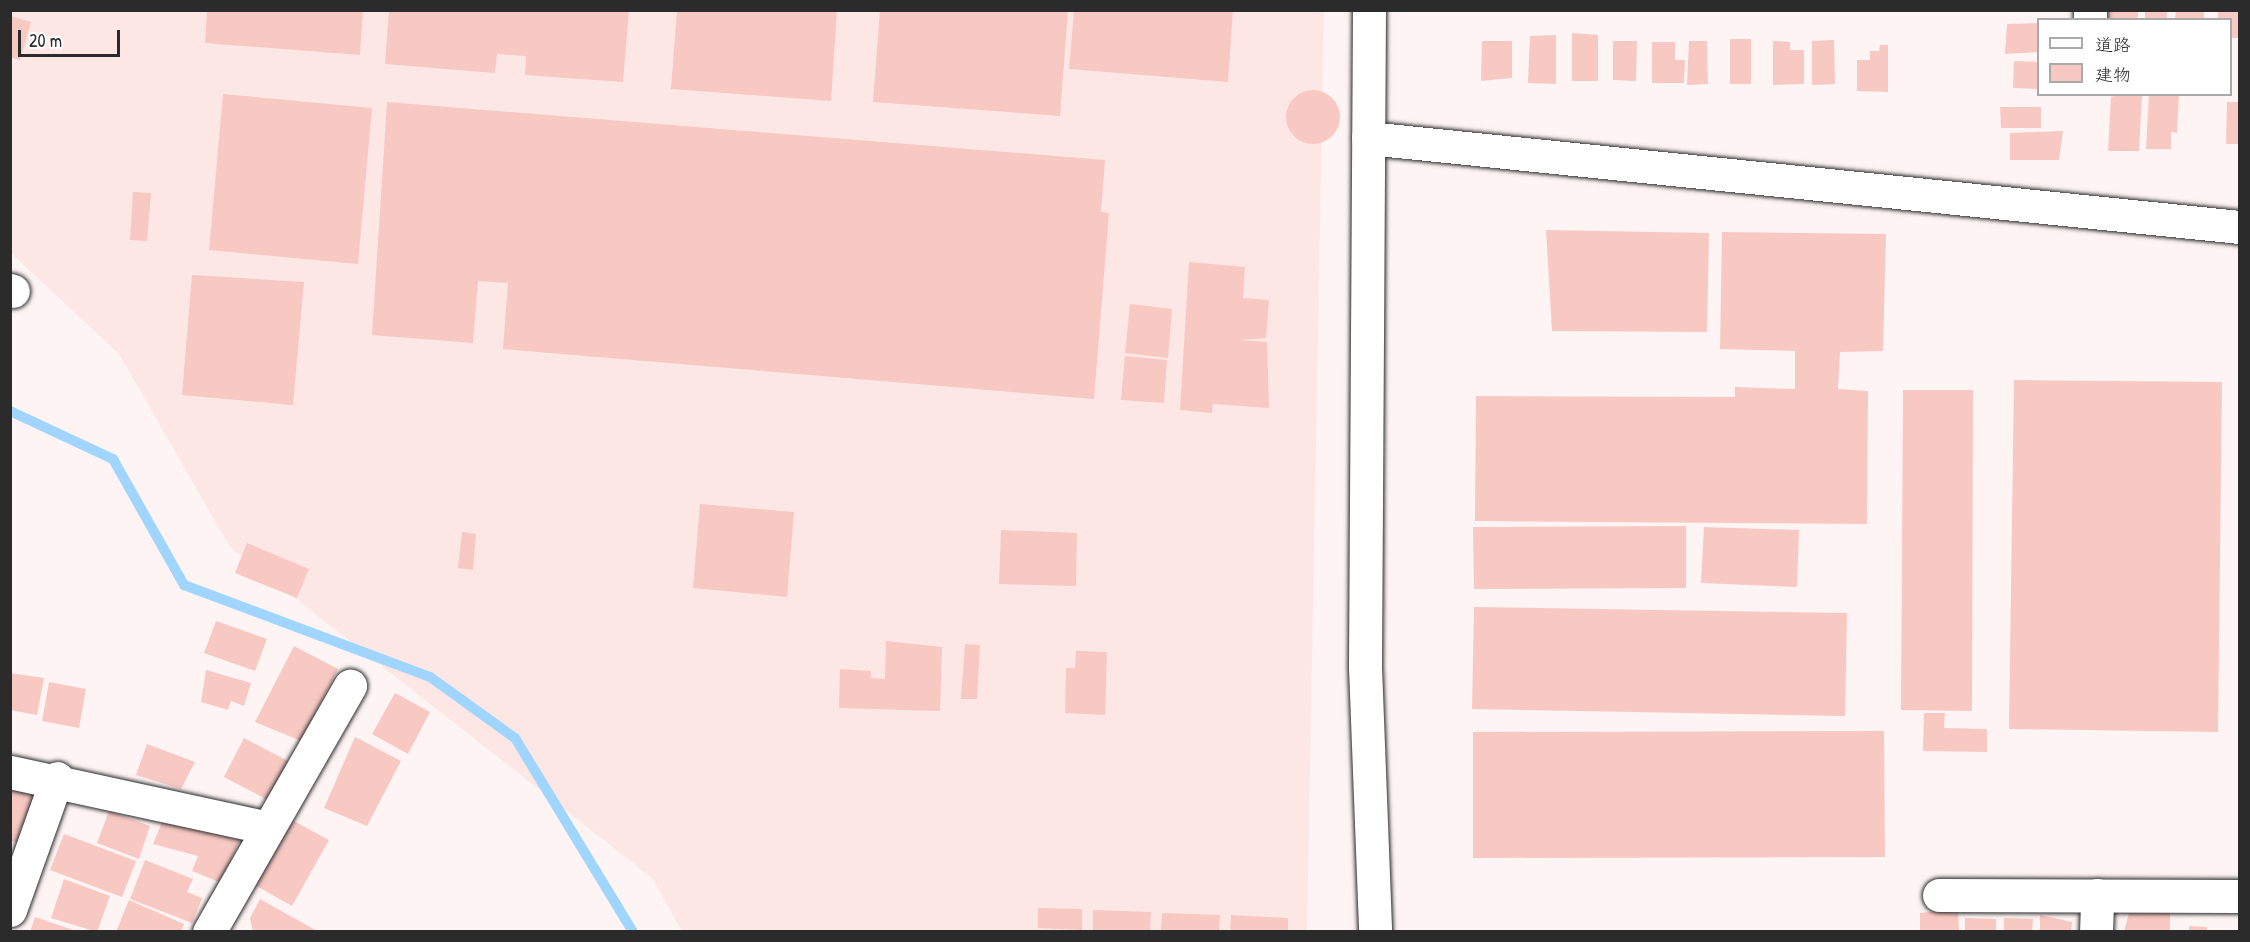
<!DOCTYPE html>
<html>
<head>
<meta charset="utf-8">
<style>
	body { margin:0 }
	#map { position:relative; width:2250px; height:942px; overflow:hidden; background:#fef4f3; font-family:"Patrick Hand","Klee One",sans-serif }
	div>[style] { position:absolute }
	.built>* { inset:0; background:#fce7e5 }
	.stream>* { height:10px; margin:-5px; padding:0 5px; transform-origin:5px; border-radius:5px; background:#9fd5fe }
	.building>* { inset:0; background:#f8c8c3 }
	.round { border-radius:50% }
	.roads { filter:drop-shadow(0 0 2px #2b2b2b) drop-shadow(0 0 2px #2b2b2b) }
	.street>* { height:33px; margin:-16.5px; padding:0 16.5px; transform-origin:16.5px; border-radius:16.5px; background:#fff }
	.secondary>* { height:33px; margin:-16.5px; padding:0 16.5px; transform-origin:16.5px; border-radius:16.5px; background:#fff }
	span { translate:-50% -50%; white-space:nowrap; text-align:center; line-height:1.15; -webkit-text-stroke:4.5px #fff; paint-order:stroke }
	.frame { position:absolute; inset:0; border:12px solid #2b2b2b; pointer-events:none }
	.legend { position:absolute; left:2037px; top:18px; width:195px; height:78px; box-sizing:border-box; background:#fff; border:2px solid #aaa; margin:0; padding:8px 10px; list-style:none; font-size:18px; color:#2b2b2b }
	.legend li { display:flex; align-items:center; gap:12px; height:30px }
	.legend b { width:30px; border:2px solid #aaa }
	.scale { position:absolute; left:18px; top:30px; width:102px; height:27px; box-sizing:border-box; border:3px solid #2b2b2b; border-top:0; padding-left:8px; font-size:18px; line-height:21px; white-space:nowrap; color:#2b2b2b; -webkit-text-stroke:4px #fff; paint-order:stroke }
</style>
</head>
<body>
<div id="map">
	<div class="built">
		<i style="clip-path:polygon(10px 11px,1324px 11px,1307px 931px,682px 931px,652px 878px,230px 547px,119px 354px,11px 253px)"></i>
	</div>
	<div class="stream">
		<i style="left:10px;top:411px;width:114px;rotate:25deg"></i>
		<i style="left:113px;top:459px;width:145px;rotate:60.6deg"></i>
		<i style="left:184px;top:585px;width:263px;rotate:20.5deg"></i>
		<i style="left:430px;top:677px;width:105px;rotate:35.7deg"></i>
		<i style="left:515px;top:738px;width:227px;rotate:58.7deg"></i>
	</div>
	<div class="building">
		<i style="clip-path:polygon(207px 10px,363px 10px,360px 55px,205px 43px)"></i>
		<i style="clip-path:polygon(389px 10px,629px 10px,623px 82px,525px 75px,526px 56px,497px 54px,495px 73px,385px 64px)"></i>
		<i style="clip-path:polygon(677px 10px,837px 10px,831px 101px,671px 89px)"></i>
		<i style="clip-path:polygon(880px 10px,1068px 10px,1060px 116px,873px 102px)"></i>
		<i style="clip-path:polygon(1074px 10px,1233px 10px,1228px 82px,1069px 69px)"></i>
		<i style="clip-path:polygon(2107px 10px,2138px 10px,2138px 20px,2107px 20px)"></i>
		<i style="clip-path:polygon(2145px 10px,2167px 10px,2167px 20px,2145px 20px)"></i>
		<i style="clip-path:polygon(2176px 10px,2204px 10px,2204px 20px,2175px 20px)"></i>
		<i style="clip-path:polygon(2218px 10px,2240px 10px,2240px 38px,2230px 38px,2230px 20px,2218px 20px)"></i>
		<i style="clip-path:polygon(10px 16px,31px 22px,20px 60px,10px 57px)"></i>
		<i style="clip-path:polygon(2038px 23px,2038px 52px,2005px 54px,2007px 24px)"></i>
		<i style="clip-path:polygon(1572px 33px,1598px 35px,1598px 81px,1572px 81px)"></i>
		<i style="clip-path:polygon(1556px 35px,1556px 84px,1528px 83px,1530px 36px)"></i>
		<i style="clip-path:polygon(1730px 39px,1751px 39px,1751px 84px,1730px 84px)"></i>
		<i style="clip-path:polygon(1834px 40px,1835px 84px,1812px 85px,1812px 41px)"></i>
		<i style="clip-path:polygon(1482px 41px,1512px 41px,1512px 78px,1481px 81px)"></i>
		<i style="clip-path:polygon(1613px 41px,1637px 41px,1636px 81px,1613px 80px)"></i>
		<i style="clip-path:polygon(1689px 41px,1707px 41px,1708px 84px,1687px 85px)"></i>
		<i style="clip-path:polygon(1773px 41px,1790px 42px,1790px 50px,1804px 50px,1804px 84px,1773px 85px)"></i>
		<i style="clip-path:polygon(1652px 42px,1675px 42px,1675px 60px,1685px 60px,1684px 83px,1652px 83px)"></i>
		<i style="clip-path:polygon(1880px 45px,1888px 45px,1888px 92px,1857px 91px,1857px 60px,1870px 60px,1870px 51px,1879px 51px)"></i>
		<i style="clip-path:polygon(2014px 61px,2038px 62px,2038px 89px,2013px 88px)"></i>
		<i class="round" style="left:1286px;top:90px;width:54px;height:54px"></i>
		<i style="clip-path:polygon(223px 94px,372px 108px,358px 264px,209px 250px)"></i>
		<i style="clip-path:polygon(2120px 94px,2142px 94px,2139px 151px,2108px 151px,2111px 97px)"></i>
		<i style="clip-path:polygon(2149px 94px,2179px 94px,2177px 133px,2171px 132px,2171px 149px,2146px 149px)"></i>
		<i style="clip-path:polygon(387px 102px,1105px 160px,1101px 212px,1109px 213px,1094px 399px,503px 349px,508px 283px,478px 281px,473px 343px,372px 335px)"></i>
		<i style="clip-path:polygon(2227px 102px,2240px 102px,2240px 144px,2226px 144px)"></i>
		<i style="clip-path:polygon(2000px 107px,2041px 107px,2041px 128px,2001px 128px)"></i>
		<i style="clip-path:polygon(2063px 131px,2059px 160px,2010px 160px,2010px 133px)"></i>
		<i style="clip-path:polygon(133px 192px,151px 193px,147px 241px,130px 240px)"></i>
		<i style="clip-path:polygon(1546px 230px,1709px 233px,1707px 332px,1552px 331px)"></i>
		<i style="clip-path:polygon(1722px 232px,1886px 234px,1883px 351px,1840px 352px,1838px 389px,1868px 391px,1867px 524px,1475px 521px,1476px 396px,1735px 397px,1735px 387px,1795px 389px,1795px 351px,1720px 349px)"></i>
		<i style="clip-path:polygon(1189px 262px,1245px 267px,1243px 298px,1269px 300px,1266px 338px,1239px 340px,1267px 342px,1269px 408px,1213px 404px,1212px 413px,1180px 410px)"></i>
		<i style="clip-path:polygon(192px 275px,304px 282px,293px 405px,182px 395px)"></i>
		<i style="clip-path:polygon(1130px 304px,1172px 309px,1168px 358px,1125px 353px)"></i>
		<i style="clip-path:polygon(1125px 356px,1167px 360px,1164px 403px,1121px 400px)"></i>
		<i style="clip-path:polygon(2014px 380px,2222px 382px,2218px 732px,2009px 729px)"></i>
		<i style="clip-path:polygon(1903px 390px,1973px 390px,1972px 711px,1901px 710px)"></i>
		<i style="clip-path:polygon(700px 504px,794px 512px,787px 597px,693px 588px)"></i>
		<i style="clip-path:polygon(1686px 526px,1686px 588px,1474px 589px,1473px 527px)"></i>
		<i style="clip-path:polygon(1704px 527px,1799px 530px,1797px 587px,1701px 583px)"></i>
		<i style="clip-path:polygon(1001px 530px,1077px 533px,1076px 586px,999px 584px)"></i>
		<i style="clip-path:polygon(462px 532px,476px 534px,473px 570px,458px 568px)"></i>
		<i style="clip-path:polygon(247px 543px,309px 569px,297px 598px,235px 573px)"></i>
		<i style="clip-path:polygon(1474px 607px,1847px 613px,1845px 716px,1472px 709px)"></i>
		<i style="clip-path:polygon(216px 621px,267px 639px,255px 671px,204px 653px)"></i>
		<i style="clip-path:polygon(886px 641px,942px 647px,940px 711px,839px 708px,840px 669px,871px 671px,871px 678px,885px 679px)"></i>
		<i style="clip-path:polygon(965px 644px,980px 645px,977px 699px,961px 699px)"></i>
		<i style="clip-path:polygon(294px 646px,338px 669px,301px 741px,255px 722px)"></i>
		<i style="clip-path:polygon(1076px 651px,1107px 652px,1105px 715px,1065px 713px,1066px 668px,1075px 668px)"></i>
		<i style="clip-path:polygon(206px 670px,251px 683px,244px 706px,231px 701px,228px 710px,201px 702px)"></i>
		<i style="clip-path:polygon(10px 673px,44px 678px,37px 715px,10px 710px)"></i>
		<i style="clip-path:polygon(49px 682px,86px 689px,79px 728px,42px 721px)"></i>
		<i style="clip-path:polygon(395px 693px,430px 712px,408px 754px,372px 734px)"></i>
		<i style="clip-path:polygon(1924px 713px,1945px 713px,1944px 728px,1987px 729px,1987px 752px,1923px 751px)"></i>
		<i style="clip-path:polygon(1884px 731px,1885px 857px,1473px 858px,1473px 732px)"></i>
		<i style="clip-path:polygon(355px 737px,401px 761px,367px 826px,324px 808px)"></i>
		<i style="clip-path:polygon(244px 738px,288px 761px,268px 800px,224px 777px)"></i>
		<i style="clip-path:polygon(147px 744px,195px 762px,181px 789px,136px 775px)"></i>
		<i style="clip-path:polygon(10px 786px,38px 791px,21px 843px,10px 841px)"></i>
		<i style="clip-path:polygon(109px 811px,150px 826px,139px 859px,97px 843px)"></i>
		<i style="clip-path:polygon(164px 817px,240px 838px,222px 883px,192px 871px,198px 856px,153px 844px)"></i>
		<i style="clip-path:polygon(292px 820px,329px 840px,292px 906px,255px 885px)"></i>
		<i style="clip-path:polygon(64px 834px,136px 861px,122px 897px,50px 870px)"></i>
		<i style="clip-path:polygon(145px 860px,193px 879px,187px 892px,202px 898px,192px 923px,130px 899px)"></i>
		<i style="clip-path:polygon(64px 879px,110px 896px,97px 932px,51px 918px)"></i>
		<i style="clip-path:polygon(260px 899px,319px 932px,253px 932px,250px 918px)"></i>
		<i style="clip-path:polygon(129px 900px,184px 924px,181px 932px,116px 932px)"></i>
		<i style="clip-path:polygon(2140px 901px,2170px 901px,2170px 932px,2124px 932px,2129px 913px,2140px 913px)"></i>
		<i style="clip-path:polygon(1038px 908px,1082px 909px,1082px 930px,1038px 928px)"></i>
		<i style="clip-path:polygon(1958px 909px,1959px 932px,1920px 932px,1920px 913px)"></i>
		<i style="clip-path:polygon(1093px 910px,1151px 912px,1150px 932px,1093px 930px)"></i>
		<i style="clip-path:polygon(1162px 913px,1220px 915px,1219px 932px,1161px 932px)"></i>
		<i style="clip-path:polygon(1231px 915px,1288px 918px,1288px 932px,1230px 932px)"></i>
		<i style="clip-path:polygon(2040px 915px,2072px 922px,2071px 932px,2040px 932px)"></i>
		<i style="clip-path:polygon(35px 917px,76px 931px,76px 932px,30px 932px)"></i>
		<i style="clip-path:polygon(1965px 918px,1996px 919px,1996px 932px,1965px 932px)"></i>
		<i style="clip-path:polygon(2004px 918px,2033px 919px,2032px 932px,2004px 932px)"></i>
		<i style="clip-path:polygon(2189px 926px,2207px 927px,2207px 932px,2189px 932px)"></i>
	</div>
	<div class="roads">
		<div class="street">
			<i style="left:2090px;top:10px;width:10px;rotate:90deg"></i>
			<i style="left:10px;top:290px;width:3px;rotate:18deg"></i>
			<i style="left:10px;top:772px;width:264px;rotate:12.2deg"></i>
			<i style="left:1939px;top:895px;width:301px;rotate:0.2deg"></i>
			<i style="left:10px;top:910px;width:140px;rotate:-70.4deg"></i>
			<i style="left:209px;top:932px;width:284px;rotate:-60.2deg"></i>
			<i style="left:2096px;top:932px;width:37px;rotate:-88deg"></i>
		</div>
		<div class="secondary">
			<i style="left:1369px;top:10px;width:657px;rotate:90.35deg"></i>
			<i style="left:1365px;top:667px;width:265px;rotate:87.8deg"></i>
			<i style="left:1368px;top:138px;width:877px;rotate:5.83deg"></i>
		</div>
	</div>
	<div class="frame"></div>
	<ul class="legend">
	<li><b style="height:8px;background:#fff"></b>道路</li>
	<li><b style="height:16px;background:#f8c8c3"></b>建物</li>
	</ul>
	<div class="scale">20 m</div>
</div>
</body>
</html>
